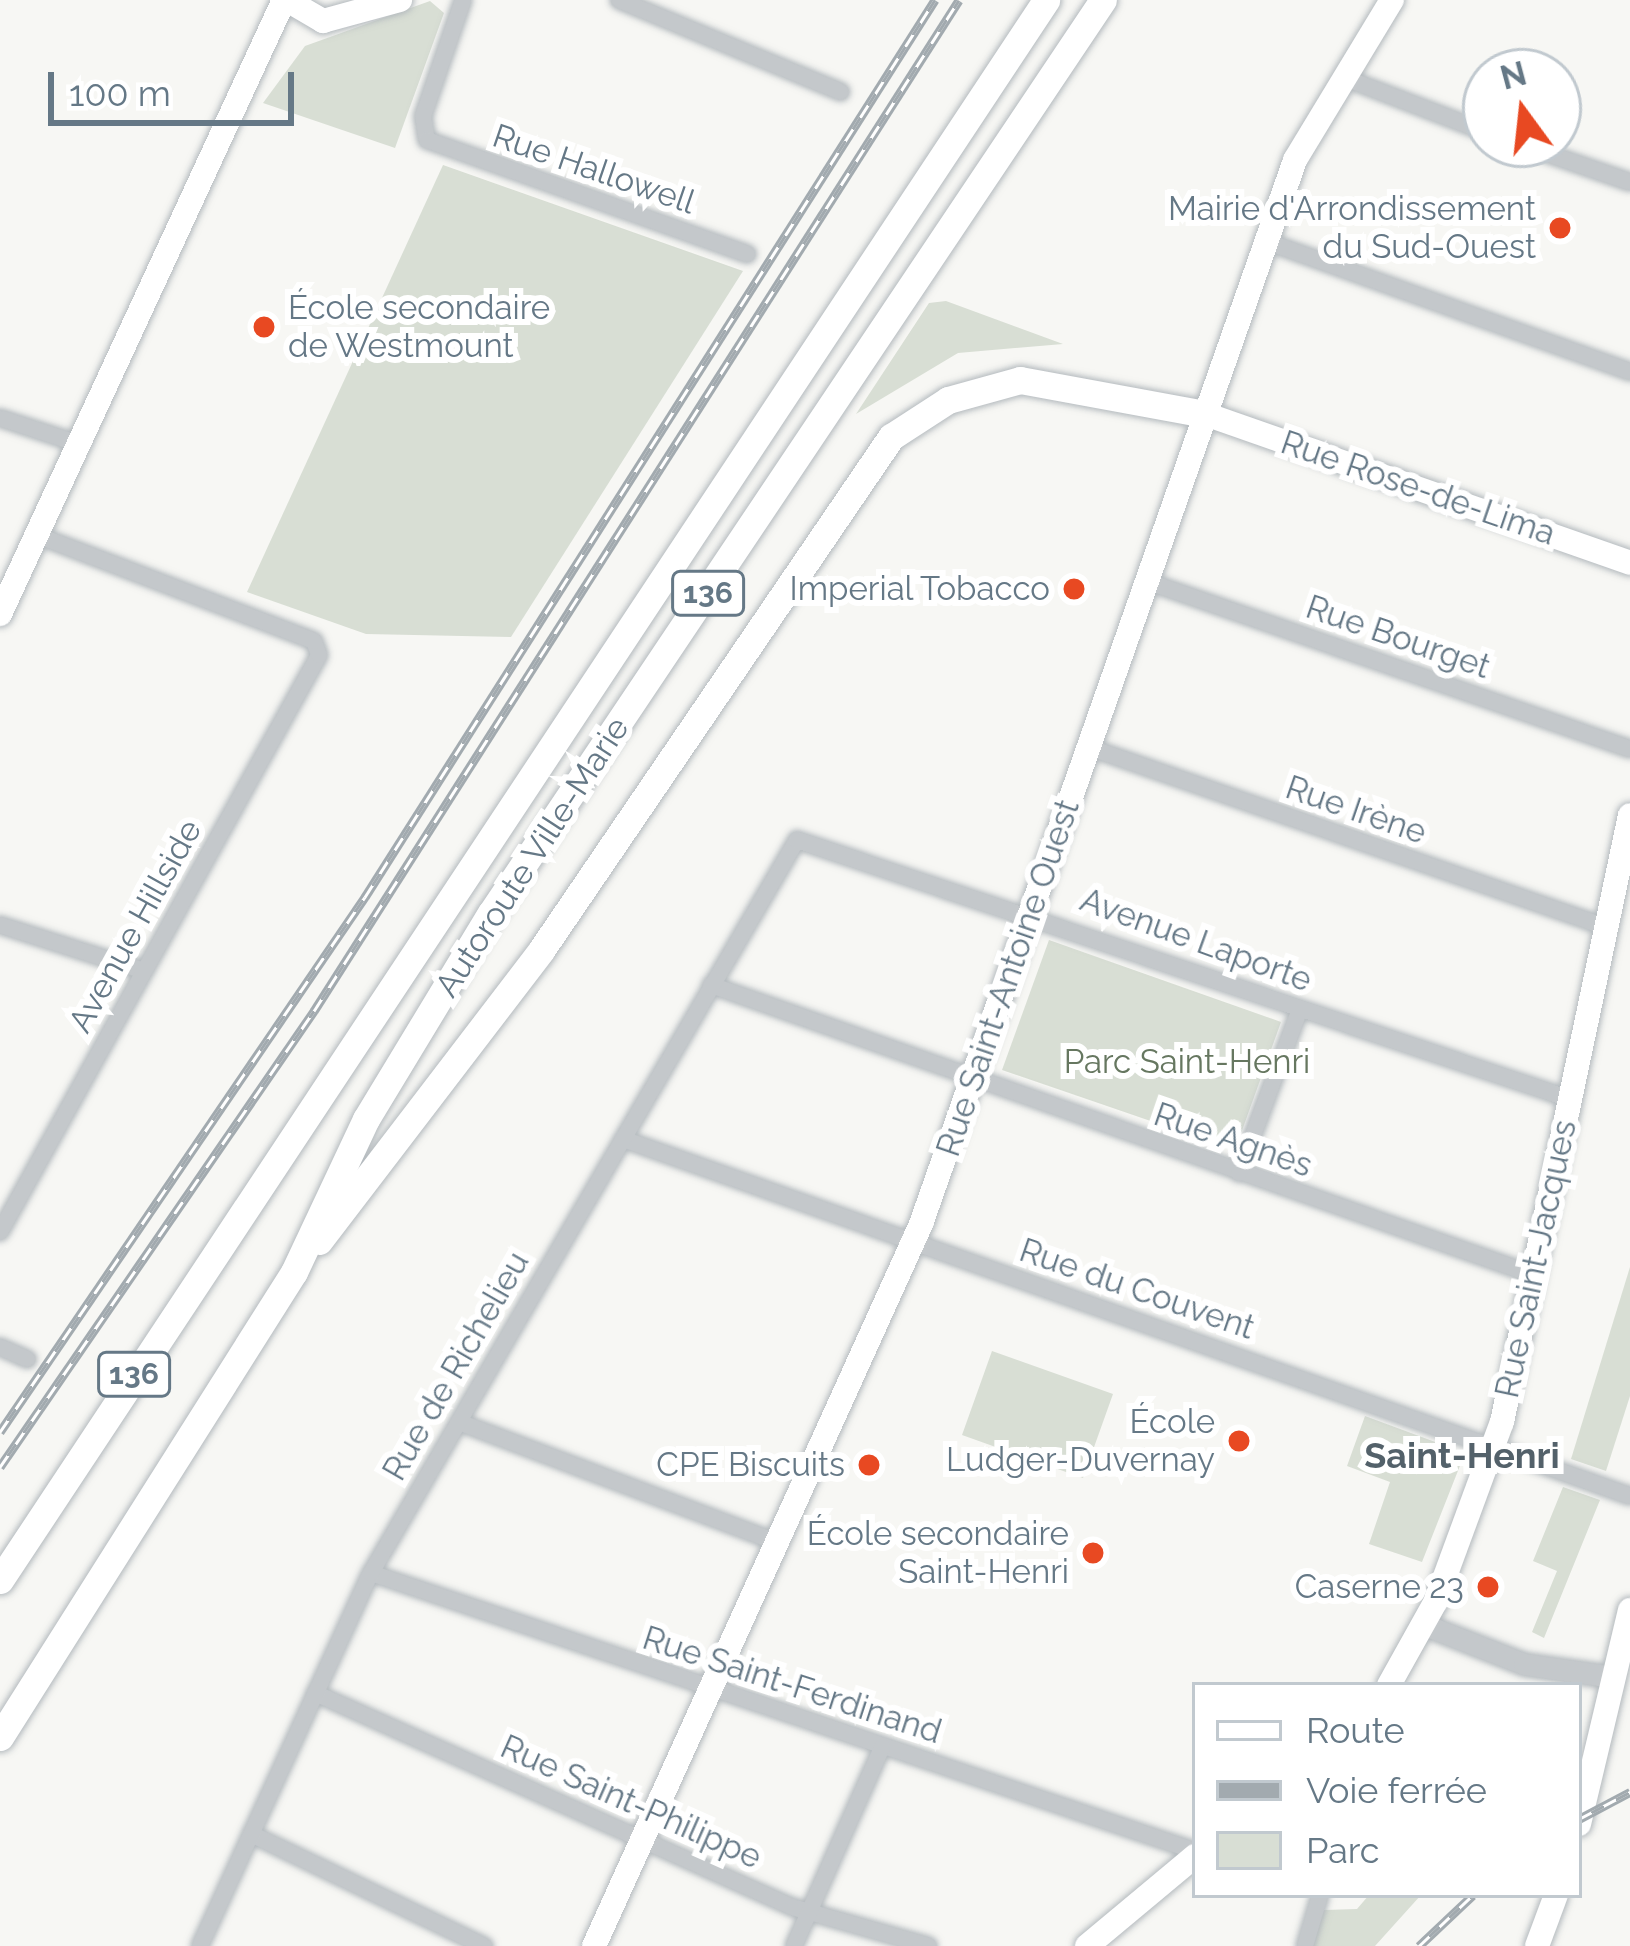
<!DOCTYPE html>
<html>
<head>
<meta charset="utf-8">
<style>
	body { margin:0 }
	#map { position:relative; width:1630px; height:1946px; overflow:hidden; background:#f7f7f4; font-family:Raleway,sans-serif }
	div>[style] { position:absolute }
	.green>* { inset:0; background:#d8ded4 }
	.roads { filter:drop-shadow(0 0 3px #b4babe) drop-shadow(0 0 3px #b4babe) }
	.minor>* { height:16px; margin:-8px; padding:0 8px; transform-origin:8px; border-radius:8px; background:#c4c8cb }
	.tertiary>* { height:21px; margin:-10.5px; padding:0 10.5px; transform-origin:10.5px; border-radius:10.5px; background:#c4c8cb }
	.secondary>* { height:24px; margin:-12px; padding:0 12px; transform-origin:12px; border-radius:12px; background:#fff }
	.trunk>* { height:27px; margin:-13.5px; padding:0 13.5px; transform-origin:13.5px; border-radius:13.5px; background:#fff }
	.rail>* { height:9px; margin-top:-4.5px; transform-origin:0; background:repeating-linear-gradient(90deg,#fff 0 14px,#a2aaaf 0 28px); box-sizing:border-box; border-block:3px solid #a2aaaf }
	.dots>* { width:33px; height:33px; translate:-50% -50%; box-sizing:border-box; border:6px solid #fff; border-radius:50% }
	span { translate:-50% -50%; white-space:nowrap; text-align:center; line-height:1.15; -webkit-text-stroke:12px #fff; paint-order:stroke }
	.shield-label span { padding:3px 9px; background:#fff; border:3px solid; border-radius:9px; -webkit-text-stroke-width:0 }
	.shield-label { font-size:30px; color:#657886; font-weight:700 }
	.street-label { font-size:33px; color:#657886 }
	.poi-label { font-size:33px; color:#657886 }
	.right { translate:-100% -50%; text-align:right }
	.left { translate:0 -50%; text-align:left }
	.park-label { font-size:33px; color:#667760 }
	.neighbourhood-label { font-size:36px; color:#53616a; font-weight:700 }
	.legend { position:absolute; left:1192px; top:1682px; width:390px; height:216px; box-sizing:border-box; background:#fff; border:3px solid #c1c9cf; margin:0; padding:15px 21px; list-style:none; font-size:36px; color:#657886 }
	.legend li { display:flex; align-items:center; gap:24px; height:60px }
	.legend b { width:60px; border:3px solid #c1c9cf }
	.north { position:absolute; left:1462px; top:48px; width:120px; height:120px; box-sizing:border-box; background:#fff; border:3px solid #c1c9cf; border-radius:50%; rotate:345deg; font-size:33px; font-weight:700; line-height:48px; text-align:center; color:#657886 }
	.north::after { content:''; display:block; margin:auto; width:42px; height:54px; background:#e84922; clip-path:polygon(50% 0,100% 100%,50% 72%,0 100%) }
	.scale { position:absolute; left:48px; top:72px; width:246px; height:54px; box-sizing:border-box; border:6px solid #657886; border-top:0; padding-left:15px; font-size:36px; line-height:42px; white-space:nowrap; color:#657886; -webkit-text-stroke:9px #fff; paint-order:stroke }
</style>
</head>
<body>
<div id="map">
	<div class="green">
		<i style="clip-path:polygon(430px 1px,444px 13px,395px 148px,263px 103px,305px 46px)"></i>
		<i style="clip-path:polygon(443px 165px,743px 271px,511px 637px,366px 634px,247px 592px)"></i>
		<i style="clip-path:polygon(946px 301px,1063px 344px,958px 353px,856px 414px,929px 303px)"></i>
		<i style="clip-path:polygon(1049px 940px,1281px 1022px,1235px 1150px,1002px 1070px)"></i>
		<i style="clip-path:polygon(1630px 1267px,1630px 1396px,1606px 1471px,1571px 1459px)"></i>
		<i style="clip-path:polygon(992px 1351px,1113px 1394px,1083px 1478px,962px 1435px)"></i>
		<i style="clip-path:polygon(1365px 1416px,1465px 1453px,1422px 1562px,1369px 1544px,1390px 1482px,1347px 1466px)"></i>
		<i style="clip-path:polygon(1563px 1487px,1600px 1500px,1544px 1638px,1532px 1632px,1557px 1571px,1533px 1561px)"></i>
		<i style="clip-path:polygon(1369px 1895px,1421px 1895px,1375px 1946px,1312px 1946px,1324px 1910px,1357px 1909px)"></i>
	</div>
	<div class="roads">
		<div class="minor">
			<i style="left:463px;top:0;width:123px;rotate:109deg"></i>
			<i style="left:423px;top:116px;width:24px;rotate:81deg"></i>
			<i style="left:427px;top:140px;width:340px;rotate:19.6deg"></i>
			<i style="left:619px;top:0;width:240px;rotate:22.5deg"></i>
			<i style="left:1345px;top:78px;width:151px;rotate:21deg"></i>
			<i style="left:1520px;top:144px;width:116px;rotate:19.1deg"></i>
			<i style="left:1265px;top:241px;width:388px;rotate:19.7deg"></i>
			<i style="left:0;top:418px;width:83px;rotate:18.2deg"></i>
			<i style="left:1146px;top:581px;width:512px;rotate:19.14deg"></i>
			<i style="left:1088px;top:747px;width:548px;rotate:19.16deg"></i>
			<i style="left:0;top:925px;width:151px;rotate:17.7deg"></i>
			<i style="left:711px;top:985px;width:873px;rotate:19.41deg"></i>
			<i style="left:623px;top:1139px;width:1068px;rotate:19.52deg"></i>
			<i style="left:1239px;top:1173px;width:175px;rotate:-69.6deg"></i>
			<i style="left:0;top:1232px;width:659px;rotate:-61.06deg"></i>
			<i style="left:319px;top:655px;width:15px;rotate:-110deg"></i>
			<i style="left:314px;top:641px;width:297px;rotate:-159.1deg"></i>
			<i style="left:0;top:1347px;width:30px;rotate:24deg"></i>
			<i style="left:459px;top:1422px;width:339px;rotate:20.7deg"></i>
			<i style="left:371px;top:1573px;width:870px;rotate:18.64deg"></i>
			<i style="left:315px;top:1693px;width:523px;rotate:24.16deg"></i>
			<i style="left:792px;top:1907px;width:142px;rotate:15.9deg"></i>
			<i style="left:251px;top:1834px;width:259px;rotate:25.7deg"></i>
			<i style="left:200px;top:1946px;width:410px;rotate:-65.4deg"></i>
			<i style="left:371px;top:1573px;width:848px;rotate:-59.84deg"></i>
			<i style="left:797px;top:840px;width:815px;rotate:18.52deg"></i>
			<i style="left:794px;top:1946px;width:218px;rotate:-66.1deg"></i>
			<i style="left:1305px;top:1946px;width:53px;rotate:-73.6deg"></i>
		</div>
		<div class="tertiary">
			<i style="left:1425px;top:1625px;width:106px;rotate:21.5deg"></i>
			<i style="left:1524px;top:1664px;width:90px;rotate:8.3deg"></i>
		</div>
		<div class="secondary">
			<i style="left:287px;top:0;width:42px;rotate:30.3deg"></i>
			<i style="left:323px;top:21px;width:80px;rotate:-15.3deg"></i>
			<i style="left:1205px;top:414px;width:450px;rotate:19.3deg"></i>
			<i style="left:0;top:614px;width:676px;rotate:-65.18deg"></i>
			<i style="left:1389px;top:1685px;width:96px;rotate:-60.8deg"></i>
			<i style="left:1436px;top:1601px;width:191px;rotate:-69.8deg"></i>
			<i style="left:1502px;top:1422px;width:620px;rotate:-78.09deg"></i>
			<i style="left:1579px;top:1824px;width:220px;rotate:-76.6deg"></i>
			<i style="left:594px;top:1946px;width:793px;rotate:-65.63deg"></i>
			<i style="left:921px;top:1224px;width:1128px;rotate:-70.63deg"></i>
			<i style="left:1295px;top:160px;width:187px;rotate:-58.8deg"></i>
			<i style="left:1087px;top:1946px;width:141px;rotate:-39.8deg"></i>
			<i style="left:1537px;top:1946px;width:54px;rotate:-69.6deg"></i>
		</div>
		<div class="trunk">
			<i style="left:319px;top:1241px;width:367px;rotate:-52.6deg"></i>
			<i style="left:542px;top:949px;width:620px;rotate:-55.72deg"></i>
			<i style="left:891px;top:437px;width:68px;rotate:-33deg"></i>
			<i style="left:948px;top:400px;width:75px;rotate:-15.5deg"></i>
			<i style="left:1020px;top:380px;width:188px;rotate:10.4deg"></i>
			<i style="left:0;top:1580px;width:1895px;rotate:-56.49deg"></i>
			<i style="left:0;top:1737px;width:550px;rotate:-57.7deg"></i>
			<i style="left:294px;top:1272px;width:169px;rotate:-64.8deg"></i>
			<i style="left:366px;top:1119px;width:241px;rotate:-58.8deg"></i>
			<i style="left:491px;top:913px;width:1099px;rotate:-56.17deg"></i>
		</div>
	</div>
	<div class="rail">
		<i style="left:0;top:1432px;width:648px;rotate:-55.7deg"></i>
		<i style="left:365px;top:897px;width:1063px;rotate:-57.57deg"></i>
		<i style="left:0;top:1467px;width:554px;rotate:-55.45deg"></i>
		<i style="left:314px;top:1011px;width:1199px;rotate:-57.46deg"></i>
		<i style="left:1579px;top:1819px;width:58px;rotate:-27.9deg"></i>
		<i style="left:1419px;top:1946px;width:74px;rotate:-43.4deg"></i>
	</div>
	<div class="dots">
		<i style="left:1560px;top:228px;background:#e84922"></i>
		<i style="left:264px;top:327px;background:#e84922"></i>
		<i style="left:1074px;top:589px;background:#e84922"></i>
		<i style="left:1239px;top:1441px;background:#e84922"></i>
		<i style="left:869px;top:1465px;background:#e84922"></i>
		<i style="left:1093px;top:1553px;background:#e84922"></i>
		<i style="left:1488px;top:1587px;background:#e84922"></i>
	</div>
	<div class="shield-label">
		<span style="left:708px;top:593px">136</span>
		<span style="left:134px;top:1374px">136</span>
	</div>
	<div class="street-label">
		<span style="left:594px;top:169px;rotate:19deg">Rue Hallowell</span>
		<span style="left:1418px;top:488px;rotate:19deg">Rue Rose-de-Lima</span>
		<span style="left:1398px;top:637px;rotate:19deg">Rue Bourget</span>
		<span style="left:1356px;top:810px;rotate:19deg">Rue Irène</span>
		<span style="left:532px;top:857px;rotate:-57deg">Autoroute Ville-Marie</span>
		<span style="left:135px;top:926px;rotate:-61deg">Avenue Hillside</span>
		<span style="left:1196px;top:940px;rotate:20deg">Avenue Laporte</span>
		<span style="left:1008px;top:978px;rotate:-71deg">Rue Saint-Antoine Ouest</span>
		<span style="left:1233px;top:1140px;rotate:19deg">Rue Agnès</span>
		<span style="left:1536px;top:1259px;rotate:-78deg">Rue Saint-Jacques</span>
		<span style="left:1137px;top:1289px;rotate:19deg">Rue du Couvent</span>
		<span style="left:456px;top:1366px;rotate:-60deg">Rue de Richelieu</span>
		<span style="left:792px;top:1685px;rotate:18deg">Rue Saint-Ferdinand</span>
		<span style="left:631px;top:1802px;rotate:24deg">Rue Saint-Philippe</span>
	</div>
	<div class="poi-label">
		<span class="right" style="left:1536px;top:228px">Mairie d'Arrondissement<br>du Sud-Ouest</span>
		<span class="left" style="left:288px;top:327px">École secondaire<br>de Westmount</span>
		<span class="right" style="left:1050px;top:589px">Imperial Tobacco</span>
		<span class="right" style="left:1215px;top:1441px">École<br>Ludger-Duvernay</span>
		<span class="right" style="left:845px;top:1465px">CPE Biscuits</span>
		<span class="right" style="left:1069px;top:1553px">École secondaire<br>Saint-Henri</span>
		<span class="right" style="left:1464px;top:1587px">Caserne 23</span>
	</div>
	<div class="park-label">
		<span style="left:1187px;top:1062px">Parc Saint-Henri</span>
	</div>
	<div class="neighbourhood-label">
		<span style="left:1462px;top:1456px">Saint-Henri</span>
	</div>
	<ul class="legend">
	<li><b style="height:15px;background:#fff"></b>Route</li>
	<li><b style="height:15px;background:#a2aaaf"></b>Voie ferrée</li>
	<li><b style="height:33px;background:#d8ded4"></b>Parc</li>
	</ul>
	<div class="north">N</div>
	<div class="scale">100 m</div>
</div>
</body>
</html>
